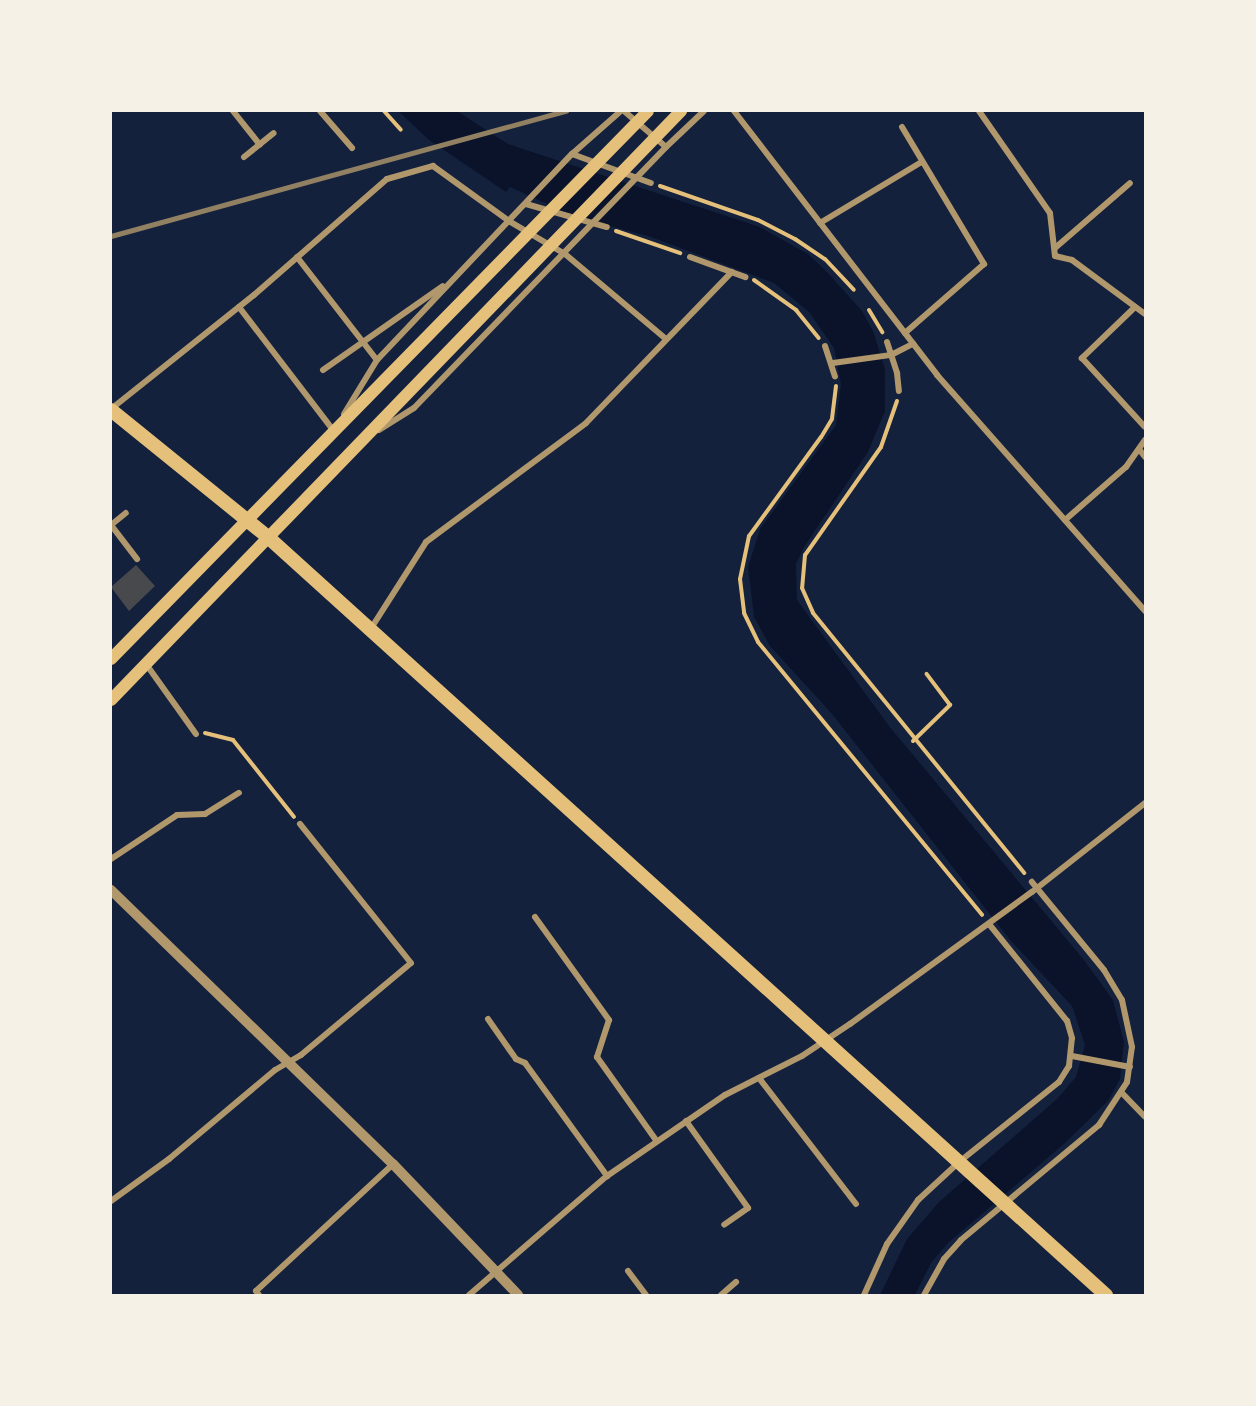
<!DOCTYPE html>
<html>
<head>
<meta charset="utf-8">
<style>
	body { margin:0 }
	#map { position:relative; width:1256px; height:1406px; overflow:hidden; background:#14213d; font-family:"Fira Sans Condensed",sans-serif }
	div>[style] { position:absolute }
	.water>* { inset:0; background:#0b132b }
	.building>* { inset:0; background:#48494c }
	.path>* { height:4px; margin:-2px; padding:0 2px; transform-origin:2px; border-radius:2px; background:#e5c07b }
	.minor>* { height:6px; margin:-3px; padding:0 3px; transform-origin:3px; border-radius:3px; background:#b1986c }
	.tertiary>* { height:10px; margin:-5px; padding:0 5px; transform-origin:5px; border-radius:5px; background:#b1986c }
	.secondary>* { height:12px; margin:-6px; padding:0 6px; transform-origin:6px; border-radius:6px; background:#e5c07b }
	.primary>* { height:14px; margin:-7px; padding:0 7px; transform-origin:7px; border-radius:7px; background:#e5c07b }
	.rail>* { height:4.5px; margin:-2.25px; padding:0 2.25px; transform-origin:2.25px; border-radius:2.25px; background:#918062 }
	span { translate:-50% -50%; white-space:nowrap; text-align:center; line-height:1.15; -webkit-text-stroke:4.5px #f6f1e7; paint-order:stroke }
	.frame { position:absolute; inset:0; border:112px solid #f6f1e7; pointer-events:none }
</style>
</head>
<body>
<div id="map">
	<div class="water">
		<i style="clip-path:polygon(398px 111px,457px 111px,508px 144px,760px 227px,808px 254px,827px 272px,862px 311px,873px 331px,885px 369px,885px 411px,868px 452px,804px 547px,796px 564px,797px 600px,889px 726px,1084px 960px,1113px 1000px,1124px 1042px,1120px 1079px,1108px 1101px,1065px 1143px,948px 1243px,931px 1263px,915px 1295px,880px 1295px,907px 1239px,939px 1202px,1058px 1098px,1076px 1077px,1085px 1045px,1072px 1006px,1011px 941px,832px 714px,770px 646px,754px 617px,748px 567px,760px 529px,836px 425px,841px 384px,834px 348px,809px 312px,774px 283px,651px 237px,573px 216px,510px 187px,506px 192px,429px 140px)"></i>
	</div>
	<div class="building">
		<i style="clip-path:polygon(136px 565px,155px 586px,129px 611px,111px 587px)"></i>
	</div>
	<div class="path">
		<i style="left:384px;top:111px;width:25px;rotate:48deg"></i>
		<i style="left:660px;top:186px;width:104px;rotate:19.1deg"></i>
		<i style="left:758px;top:220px;width:42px;rotate:27.2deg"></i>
		<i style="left:795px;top:239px;width:36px;rotate:34deg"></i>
		<i style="left:825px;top:259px;width:42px;rotate:46.9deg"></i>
		<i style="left:616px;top:231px;width:68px;rotate:19deg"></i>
		<i style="left:754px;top:280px;width:52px;rotate:35.5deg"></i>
		<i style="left:796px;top:310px;width:36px;rotate:51deg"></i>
		<i style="left:869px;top:310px;width:26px;rotate:59deg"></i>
		<i style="left:836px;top:386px;width:33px;rotate:97deg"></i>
		<i style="left:832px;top:419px;width:21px;rotate:121deg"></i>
		<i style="left:821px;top:437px;width:122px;rotate:126deg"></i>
		<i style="left:749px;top:536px;width:44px;rotate:101.8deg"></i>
		<i style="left:740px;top:579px;width:34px;rotate:83deg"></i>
		<i style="left:744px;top:613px;width:32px;rotate:64deg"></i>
		<i style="left:758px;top:642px;width:353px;rotate:50.6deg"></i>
		<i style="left:897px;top:401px;width:49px;rotate:109.2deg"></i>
		<i style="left:881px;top:447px;width:132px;rotate:125.1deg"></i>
		<i style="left:805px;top:555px;width:33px;rotate:95deg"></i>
		<i style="left:802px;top:588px;width:27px;rotate:66deg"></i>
		<i style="left:813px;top:613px;width:335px;rotate:50.9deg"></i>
		<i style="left:205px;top:733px;width:29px;rotate:14deg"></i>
		<i style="left:233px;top:740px;width:98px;rotate:51.6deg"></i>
		<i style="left:913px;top:741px;width:52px;rotate:-44.2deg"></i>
		<i style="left:950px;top:705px;width:39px;rotate:-127deg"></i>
	</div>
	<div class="minor">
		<i style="left:233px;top:111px;width:43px;rotate:51.5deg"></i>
		<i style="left:320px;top:111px;width:49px;rotate:49.1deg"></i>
		<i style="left:624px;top:111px;width:55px;rotate:40.6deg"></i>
		<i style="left:666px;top:147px;width:52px;rotate:-43.5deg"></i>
		<i style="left:734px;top:111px;width:333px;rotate:52.4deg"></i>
		<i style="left:937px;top:375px;width:315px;rotate:48.6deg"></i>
		<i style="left:979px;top:111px;width:124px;rotate:55.2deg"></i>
		<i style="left:1050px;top:213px;width:43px;rotate:83.4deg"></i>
		<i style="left:1055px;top:256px;width:17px;rotate:13deg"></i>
		<i style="left:1072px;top:260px;width:91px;rotate:36.5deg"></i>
		<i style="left:902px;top:127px;width:160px;rotate:59.1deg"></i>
		<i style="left:984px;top:264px;width:105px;rotate:138.9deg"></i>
		<i style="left:572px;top:154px;width:84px;rotate:20.2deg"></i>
		<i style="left:244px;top:157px;width:38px;rotate:-39deg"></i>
		<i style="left:526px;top:204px;width:84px;rotate:15.9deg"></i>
		<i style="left:820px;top:223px;width:117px;rotate:-31deg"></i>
		<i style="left:1055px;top:248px;width:99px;rotate:-40.9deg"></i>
		<i style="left:297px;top:257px;width:130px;rotate:52.2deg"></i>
		<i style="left:690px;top:257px;width:59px;rotate:20deg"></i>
		<i style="left:239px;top:307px;width:155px;rotate:52.6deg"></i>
		<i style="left:1135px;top:307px;width:74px;rotate:136.1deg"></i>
		<i style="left:1082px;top:358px;width:93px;rotate:47.6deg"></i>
		<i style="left:887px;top:342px;width:33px;rotate:72deg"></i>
		<i style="left:897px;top:373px;width:18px;rotate:84deg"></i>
		<i style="left:825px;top:346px;width:32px;rotate:72deg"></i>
		<i style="left:833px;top:363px;width:59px;rotate:-7.9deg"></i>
		<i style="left:891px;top:355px;width:25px;rotate:-27deg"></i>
		<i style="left:323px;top:370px;width:146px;rotate:-35deg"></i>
		<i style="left:111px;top:409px;width:183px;rotate:-38.6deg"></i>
		<i style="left:254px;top:295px;width:176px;rotate:-41.1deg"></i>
		<i style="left:387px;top:179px;width:48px;rotate:-15.8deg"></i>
		<i style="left:433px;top:166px;width:94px;rotate:35.9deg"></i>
		<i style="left:509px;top:221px;width:65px;rotate:30.5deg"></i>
		<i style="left:565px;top:254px;width:132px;rotate:40.1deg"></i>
		<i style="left:344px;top:414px;width:63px;rotate:-58.6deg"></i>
		<i style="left:377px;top:360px;width:284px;rotate:-46.6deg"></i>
		<i style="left:572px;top:154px;width:65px;rotate:-41.3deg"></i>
		<i style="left:379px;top:430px;width:41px;rotate:-32.2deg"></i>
		<i style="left:414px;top:408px;width:363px;rotate:-46deg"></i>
		<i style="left:1139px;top:449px;width:10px;rotate:53deg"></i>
		<i style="left:1065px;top:520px;width:81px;rotate:-41deg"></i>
		<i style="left:1126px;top:467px;width:33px;rotate:-55deg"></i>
		<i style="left:111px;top:525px;width:43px;rotate:52.6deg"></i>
		<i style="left:111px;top:525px;width:19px;rotate:-39deg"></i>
		<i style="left:370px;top:630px;width:104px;rotate:-57.5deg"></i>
		<i style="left:426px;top:542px;width:199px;rotate:-36.6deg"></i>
		<i style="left:586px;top:423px;width:210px;rotate:-46deg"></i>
		<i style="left:146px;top:664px;width:86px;rotate:54.5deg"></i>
		<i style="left:111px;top:859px;width:79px;rotate:-33.7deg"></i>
		<i style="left:177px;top:815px;width:28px;rotate:-2deg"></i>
		<i style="left:205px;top:814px;width:40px;rotate:-32deg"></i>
		<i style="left:535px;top:917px;width:127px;rotate:54.3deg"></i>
		<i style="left:609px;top:1020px;width:39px;rotate:108deg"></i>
		<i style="left:597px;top:1057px;width:102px;rotate:54.6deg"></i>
		<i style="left:488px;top:1019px;width:49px;rotate:55deg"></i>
		<i style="left:516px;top:1059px;width:10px;rotate:24deg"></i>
		<i style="left:525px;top:1063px;width:140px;rotate:54deg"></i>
		<i style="left:1072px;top:1056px;width:59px;rotate:10.7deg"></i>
		<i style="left:759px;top:1078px;width:159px;rotate:52.4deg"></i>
		<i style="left:1122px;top:1093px;width:33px;rotate:46deg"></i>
		<i style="left:686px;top:1121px;width:107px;rotate:54.5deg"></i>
		<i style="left:748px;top:1208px;width:29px;rotate:145deg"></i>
		<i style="left:111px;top:1201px;width:72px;rotate:-35.9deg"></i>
		<i style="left:169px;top:1159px;width:138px;rotate:-40deg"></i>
		<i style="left:275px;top:1070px;width:30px;rotate:-30deg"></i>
		<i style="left:301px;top:1055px;width:143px;rotate:-39.9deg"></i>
		<i style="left:411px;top:963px;width:178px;rotate:-128.6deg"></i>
		<i style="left:628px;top:1271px;width:30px;rotate:53deg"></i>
		<i style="left:259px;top:1295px;width:5px;rotate:-127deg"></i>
		<i style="left:256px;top:1291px;width:187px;rotate:-42.8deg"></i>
		<i style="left:469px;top:1295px;width:182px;rotate:-40.8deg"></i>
		<i style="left:607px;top:1176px;width:143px;rotate:-34.5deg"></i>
		<i style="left:725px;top:1095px;width:86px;rotate:-26.9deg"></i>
		<i style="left:802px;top:1056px;width:58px;rotate:-33.7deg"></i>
		<i style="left:850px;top:1024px;width:225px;rotate:-36deg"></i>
		<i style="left:1032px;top:892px;width:144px;rotate:-38.2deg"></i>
		<i style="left:721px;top:1295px;width:20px;rotate:-41deg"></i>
		<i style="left:864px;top:1295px;width:56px;rotate:-65.7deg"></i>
		<i style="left:887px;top:1244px;width:54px;rotate:-54.8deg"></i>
		<i style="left:918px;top:1200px;width:56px;rotate:-42.8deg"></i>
		<i style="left:959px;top:1162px;width:128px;rotate:-38.7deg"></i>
		<i style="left:1059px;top:1082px;width:19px;rotate:-58deg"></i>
		<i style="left:1069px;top:1066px;width:28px;rotate:-84deg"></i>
		<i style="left:1072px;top:1038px;width:18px;rotate:-106deg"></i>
		<i style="left:1067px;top:1021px;width:124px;rotate:-128.8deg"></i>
		<i style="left:924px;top:1295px;width:41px;rotate:-60.9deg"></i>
		<i style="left:944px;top:1259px;width:25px;rotate:-48deg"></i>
		<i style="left:961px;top:1240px;width:180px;rotate:-39.8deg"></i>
		<i style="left:1099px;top:1125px;width:51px;rotate:-56.9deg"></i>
		<i style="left:1127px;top:1082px;width:35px;rotate:-82deg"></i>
		<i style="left:1132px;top:1047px;width:48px;rotate:-102deg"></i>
		<i style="left:1122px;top:1000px;width:35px;rotate:-121deg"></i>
		<i style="left:1104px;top:970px;width:114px;rotate:-129.3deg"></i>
	</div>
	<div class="tertiary">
		<i style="left:111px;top:890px;width:393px;rotate:44.2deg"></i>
		<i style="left:393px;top:1164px;width:181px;rotate:46.3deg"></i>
	</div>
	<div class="secondary">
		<i style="left:111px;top:659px;width:767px;rotate:-45.58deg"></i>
		<i style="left:111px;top:700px;width:820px;rotate:-45.94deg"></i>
	</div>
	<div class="primary">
		<i style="left:111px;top:410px;width:203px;rotate:39deg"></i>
		<i style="left:269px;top:538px;width:1129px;rotate:42.13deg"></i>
	</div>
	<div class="rail">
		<i style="left:111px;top:236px;width:472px;rotate:-15.4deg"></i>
	</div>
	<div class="frame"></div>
</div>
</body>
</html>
